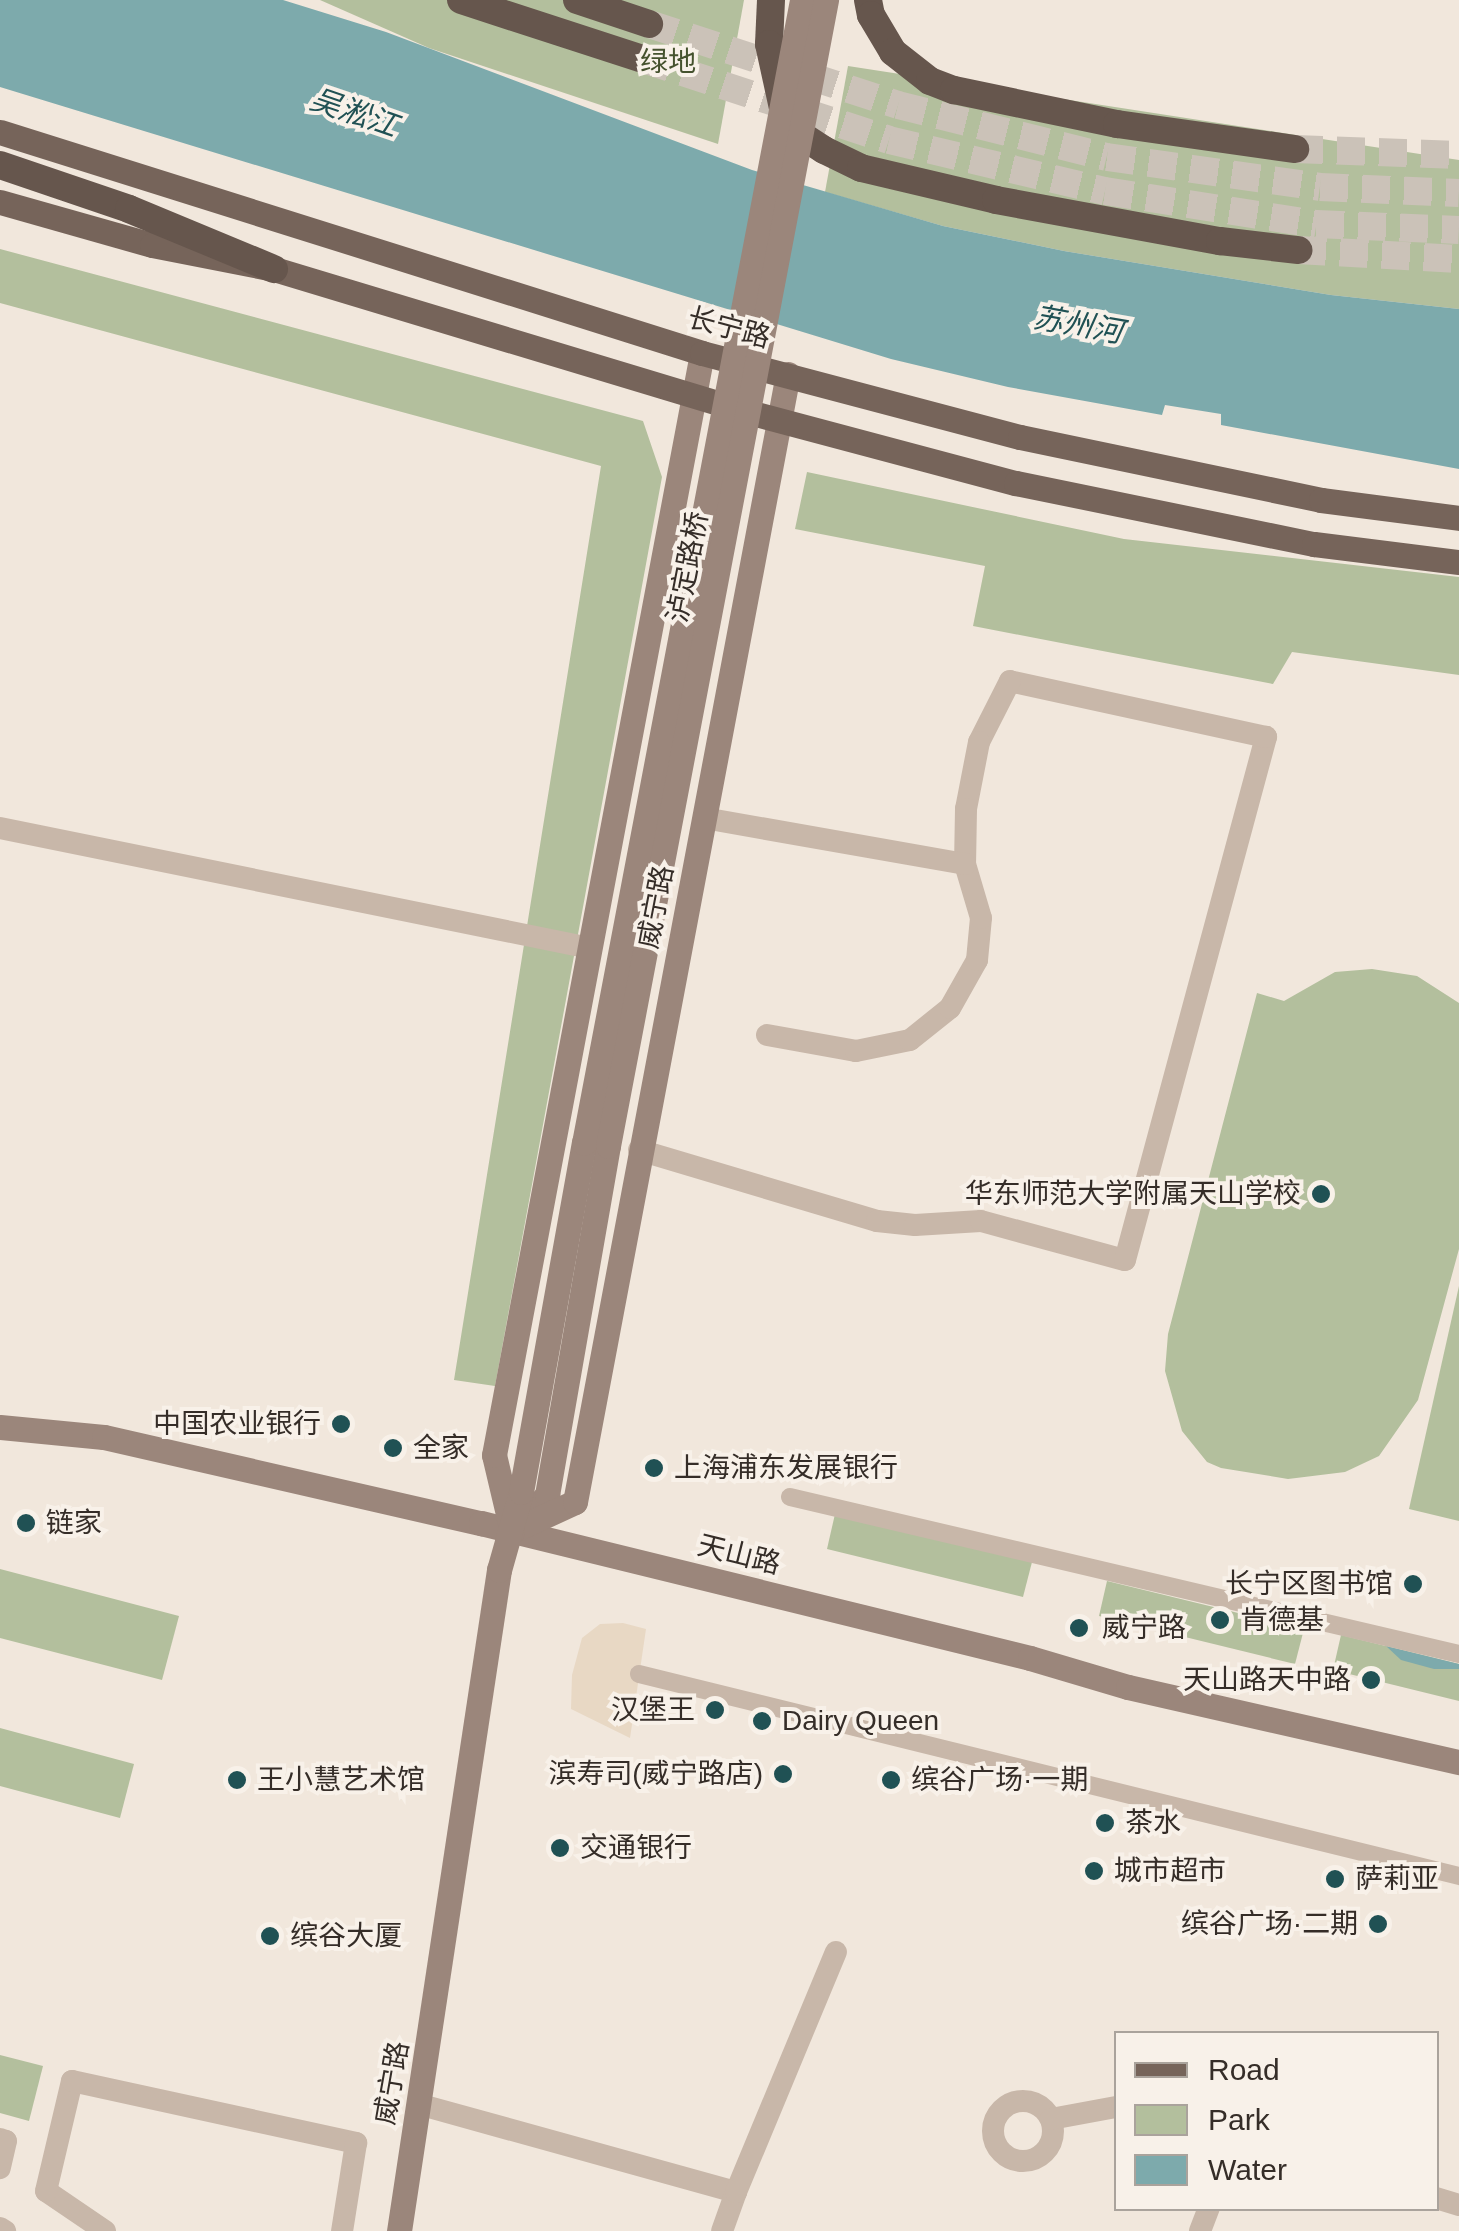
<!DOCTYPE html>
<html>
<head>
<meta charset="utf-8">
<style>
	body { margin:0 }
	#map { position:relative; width:1459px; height:2231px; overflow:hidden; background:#f1e7dc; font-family:Arial,"Noto Sans SC",sans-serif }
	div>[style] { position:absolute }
	.green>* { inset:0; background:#b3bf9d }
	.plaza>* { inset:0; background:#e8d8c4 }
	.water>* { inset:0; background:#7daaac }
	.trunk-tunnel>* { height:28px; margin-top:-14px; transform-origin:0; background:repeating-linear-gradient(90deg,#cbc2b8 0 28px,transparent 0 42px) }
	.pedestrian>* { height:18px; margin:-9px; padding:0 9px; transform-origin:9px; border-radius:9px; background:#c8b7a9 }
	.minor>* { height:22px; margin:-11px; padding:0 11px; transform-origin:11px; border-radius:11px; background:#c8b7a9 }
	.minor>.ring { margin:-11px; padding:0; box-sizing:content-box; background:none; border:22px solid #c8b7a9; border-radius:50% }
	.secondary>* { height:25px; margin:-12.5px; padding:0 12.5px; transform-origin:12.5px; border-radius:12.5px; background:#9b867b }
	.primary>* { height:25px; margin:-12.5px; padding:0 12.5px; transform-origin:12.5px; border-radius:12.5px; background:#76645a }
	.trunk>* { height:28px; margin:-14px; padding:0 14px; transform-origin:14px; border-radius:14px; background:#66564d }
	.secondary-bridge>* { height:25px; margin:-12.5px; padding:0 12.5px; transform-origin:12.5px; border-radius:12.5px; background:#9b867b }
	.dots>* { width:28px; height:28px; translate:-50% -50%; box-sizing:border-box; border:5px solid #f8f1e9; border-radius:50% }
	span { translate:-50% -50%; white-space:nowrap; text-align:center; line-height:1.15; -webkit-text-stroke:8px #f8f1e9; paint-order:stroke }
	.park-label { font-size:28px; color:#45522e }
	.street-label { font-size:28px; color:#352d28 }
	.poi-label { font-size:28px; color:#352d28 }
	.right { translate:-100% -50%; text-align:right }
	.left { translate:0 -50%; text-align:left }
	.water-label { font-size:30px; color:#205154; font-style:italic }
	.legend { position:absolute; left:1114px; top:2031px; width:325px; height:180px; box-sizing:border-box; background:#f8f1e9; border:2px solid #aaa39c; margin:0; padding:12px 18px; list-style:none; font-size:30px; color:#352d28 }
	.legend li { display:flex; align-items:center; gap:20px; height:50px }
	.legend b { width:50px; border:2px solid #aaa39c }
</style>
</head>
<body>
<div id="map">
	<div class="green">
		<i style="clip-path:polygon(320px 0,744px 0,718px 144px,429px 48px)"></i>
		<i style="clip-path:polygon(848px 66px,1459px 160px,1459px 309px,1331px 295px,1064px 251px,943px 226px,825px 192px)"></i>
		<i style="clip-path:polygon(0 249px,643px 421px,662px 477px,495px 1386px,454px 1380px,601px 466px,0 303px)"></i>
		<i style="clip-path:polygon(807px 472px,1124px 539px,1459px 577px,1459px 675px,1292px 652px,1273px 684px,973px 626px,985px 566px,795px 529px)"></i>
		<i style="clip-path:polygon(1372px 969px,1417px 976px,1459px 1003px,1459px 1249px,1418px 1400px,1379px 1456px,1345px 1472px,1288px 1479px,1221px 1468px,1207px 1462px,1182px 1431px,1165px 1371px,1168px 1334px,1257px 993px,1284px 1001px,1335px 972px)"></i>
		<i style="clip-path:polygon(1459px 1286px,1459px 1521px,1409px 1509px)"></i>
		<i style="clip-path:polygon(835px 1514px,1032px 1562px,1023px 1597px,827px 1549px)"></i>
		<i style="clip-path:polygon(0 1569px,179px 1616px,162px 1680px,0 1638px)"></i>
		<i style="clip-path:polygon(1107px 1581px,1304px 1629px,1295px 1664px,1099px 1616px)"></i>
		<i style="clip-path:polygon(1341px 1635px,1459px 1664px,1459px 1701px,1333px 1670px)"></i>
		<i style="clip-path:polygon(0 1728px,134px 1764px,120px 1818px,0 1786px)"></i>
		<i style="clip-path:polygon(0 2055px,43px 2066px,29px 2121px,0 2113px)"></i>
	</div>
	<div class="plaza">
		<i style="clip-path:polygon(623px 1623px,646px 1629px,630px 1738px,571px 1709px,572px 1675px,582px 1638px,600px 1624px)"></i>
	</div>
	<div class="water">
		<i style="clip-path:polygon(0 0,283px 0,386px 32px,752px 170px,943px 226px,1064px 251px,1331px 295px,1459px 309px,1459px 469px,1221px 425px,1221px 414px,1165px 405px,1162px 415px,1008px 387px,891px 359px,0 87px)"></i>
		<i style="clip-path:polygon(1386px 1646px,1459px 1664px,1459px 1669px,1434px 1669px,1401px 1660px)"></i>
	</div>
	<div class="trunk-tunnel">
		<i style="left:649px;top:24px;width:262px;rotate:18deg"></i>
		<i style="left:898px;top:105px;width:215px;rotate:14deg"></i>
		<i style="left:1107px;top:157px;width:215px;rotate:8deg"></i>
		<i style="left:1320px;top:187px;width:139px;rotate:2.5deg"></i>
		<i style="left:643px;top:59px;width:259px;rotate:18.2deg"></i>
		<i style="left:889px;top:140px;width:222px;rotate:13.3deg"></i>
		<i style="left:1105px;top:191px;width:214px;rotate:8.9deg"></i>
		<i style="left:1316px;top:224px;width:143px;rotate:2.4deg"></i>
		<i style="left:1295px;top:149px;width:164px;rotate:2.1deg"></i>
		<i style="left:1298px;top:250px;width:161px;rotate:3.2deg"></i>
	</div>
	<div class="pedestrian">
		<i style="left:790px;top:1497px;width:687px;rotate:13.21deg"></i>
		<i style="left:639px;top:1674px;width:845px;rotate:13.84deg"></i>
	</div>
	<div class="minor">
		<i style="left:0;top:828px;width:602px;rotate:11.5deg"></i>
		<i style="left:767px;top:1035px;width:90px;rotate:10.2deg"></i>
		<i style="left:856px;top:1051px;width:55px;rotate:-11.5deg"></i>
		<i style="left:910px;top:1040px;width:51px;rotate:-38.7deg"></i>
		<i style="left:950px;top:1008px;width:55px;rotate:-60.6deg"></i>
		<i style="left:977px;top:960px;width:42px;rotate:-84.6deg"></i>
		<i style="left:981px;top:918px;width:56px;rotate:-106.5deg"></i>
		<i style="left:639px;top:1150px;width:248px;rotate:16.6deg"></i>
		<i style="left:877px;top:1221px;width:38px;rotate:6deg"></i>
		<i style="left:915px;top:1225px;width:66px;rotate:-3.5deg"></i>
		<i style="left:981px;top:1221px;width:149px;rotate:15.2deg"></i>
		<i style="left:1125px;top:1260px;width:542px;rotate:-74.91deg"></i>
		<i style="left:1266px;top:737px;width:262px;rotate:-167.7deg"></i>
		<i style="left:1010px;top:681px;width:68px;rotate:116.9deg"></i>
		<i style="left:979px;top:742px;width:68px;rotate:101deg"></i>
		<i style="left:966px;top:809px;width:55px;rotate:91deg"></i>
		<i style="left:965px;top:864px;width:265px;rotate:-170deg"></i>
		<i class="ring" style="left:993px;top:2101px;width:38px;height:38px"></i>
		<i style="left:418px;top:2104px;width:330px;rotate:15.5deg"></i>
		<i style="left:736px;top:2192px;width:41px;rotate:109.7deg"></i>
		<i style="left:1051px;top:2119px;width:66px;rotate:-10.5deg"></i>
		<i style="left:0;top:2139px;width:6px;rotate:18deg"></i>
		<i style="left:6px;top:2141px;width:28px;rotate:103deg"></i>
		<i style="left:736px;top:2192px;width:260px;rotate:-67.4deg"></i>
		<i style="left:1436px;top:2198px;width:24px;rotate:17deg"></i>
		<i style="left:0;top:2228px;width:6px;rotate:31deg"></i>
		<i style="left:105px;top:2231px;width:71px;rotate:-145.9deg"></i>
		<i style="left:46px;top:2191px;width:113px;rotate:-76.7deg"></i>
		<i style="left:72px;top:2081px;width:291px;rotate:12.3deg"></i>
		<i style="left:356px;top:2143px;width:89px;rotate:99deg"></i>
		<i style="left:1200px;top:2231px;width:25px;rotate:-69deg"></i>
	</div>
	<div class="secondary">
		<i style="left:0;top:1427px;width:104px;rotate:5.5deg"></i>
		<i style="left:104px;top:1437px;width:387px;rotate:12.9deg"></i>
		<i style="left:481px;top:1523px;width:565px;rotate:13.82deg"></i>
		<i style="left:1030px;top:1658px;width:102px;rotate:16.5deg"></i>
		<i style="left:1128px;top:1687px;width:339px;rotate:12.8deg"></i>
		<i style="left:523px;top:1520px;width:35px;rotate:-46deg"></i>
		<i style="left:547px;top:1495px;width:354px;rotate:-80.1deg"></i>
		<i style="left:512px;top:1531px;width:69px;rotate:-24.7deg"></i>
		<i style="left:575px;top:1502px;width:1148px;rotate:-79.31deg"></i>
		<i style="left:512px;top:1531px;width:78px;rotate:-103.3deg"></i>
		<i style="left:494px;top:1455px;width:1121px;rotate:-79.31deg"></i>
		<i style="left:399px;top:2231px;width:669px;rotate:-81.4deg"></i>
		<i style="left:499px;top:1570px;width:81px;rotate:-74.2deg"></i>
		<i style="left:521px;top:1492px;width:355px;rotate:-79.8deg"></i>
	</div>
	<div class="primary">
		<i style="left:0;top:132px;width:736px;rotate:17.47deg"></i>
		<i style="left:702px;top:353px;width:329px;rotate:14.8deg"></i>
		<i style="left:1020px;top:437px;width:308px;rotate:11.8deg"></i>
		<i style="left:1321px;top:500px;width:139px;rotate:7.4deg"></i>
		<i style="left:0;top:202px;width:158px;rotate:15.8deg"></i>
		<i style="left:152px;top:245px;width:124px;rotate:11.1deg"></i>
		<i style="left:274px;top:269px;width:484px;rotate:16.8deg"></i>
		<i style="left:737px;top:409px;width:289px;rotate:14.9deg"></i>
		<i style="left:1016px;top:483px;width:304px;rotate:11.6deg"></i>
		<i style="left:1314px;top:544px;width:146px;rotate:7.1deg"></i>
	</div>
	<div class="trunk">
		<i style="left:461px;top:0;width:191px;rotate:18deg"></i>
		<i style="left:577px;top:0;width:76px;rotate:18.4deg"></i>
		<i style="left:771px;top:0;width:44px;rotate:92.6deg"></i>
		<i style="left:769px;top:44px;width:66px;rotate:77.7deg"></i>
		<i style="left:783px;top:108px;width:32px;rotate:56deg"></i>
		<i style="left:801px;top:135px;width:27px;rotate:33deg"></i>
		<i style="left:824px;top:150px;width:41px;rotate:25.9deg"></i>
		<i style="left:861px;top:168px;width:139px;rotate:13.3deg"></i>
		<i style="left:996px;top:200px;width:228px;rotate:10.4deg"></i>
		<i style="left:1220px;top:241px;width:79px;rotate:6.6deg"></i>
		<i style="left:868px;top:0;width:15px;rotate:79deg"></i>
		<i style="left:871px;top:15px;width:43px;rotate:59.3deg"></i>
		<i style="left:893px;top:52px;width:47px;rotate:38.1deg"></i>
		<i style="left:930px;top:81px;width:26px;rotate:21deg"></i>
		<i style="left:954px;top:90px;width:167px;rotate:11.8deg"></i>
		<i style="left:1117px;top:124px;width:180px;rotate:8deg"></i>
		<i style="left:0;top:165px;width:136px;rotate:18.8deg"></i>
		<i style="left:129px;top:209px;width:157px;rotate:22.5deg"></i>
	</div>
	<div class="secondary-bridge">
		<i style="left:584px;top:1143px;width:1164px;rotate:-79.2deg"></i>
		<i style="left:608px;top:1146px;width:1167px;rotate:-79.23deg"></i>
	</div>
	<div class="dots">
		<i style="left:1321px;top:1194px;background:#205154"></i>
		<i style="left:341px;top:1424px;background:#205154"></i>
		<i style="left:393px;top:1448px;background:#205154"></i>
		<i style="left:654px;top:1468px;background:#205154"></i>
		<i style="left:26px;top:1523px;background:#205154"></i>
		<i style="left:1413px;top:1584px;background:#205154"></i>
		<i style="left:1220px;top:1620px;background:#205154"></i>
		<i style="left:1079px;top:1628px;background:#205154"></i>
		<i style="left:1371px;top:1680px;background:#205154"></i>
		<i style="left:715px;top:1710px;background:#205154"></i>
		<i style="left:762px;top:1721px;background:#205154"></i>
		<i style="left:783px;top:1774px;background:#205154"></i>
		<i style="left:237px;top:1780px;background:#205154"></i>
		<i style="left:891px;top:1780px;background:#205154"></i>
		<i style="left:1105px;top:1823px;background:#205154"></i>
		<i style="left:560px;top:1848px;background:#205154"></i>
		<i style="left:1094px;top:1871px;background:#205154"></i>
		<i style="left:1335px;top:1879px;background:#205154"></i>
		<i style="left:1378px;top:1924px;background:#205154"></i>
		<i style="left:270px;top:1936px;background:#205154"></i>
	</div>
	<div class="park-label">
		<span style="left:668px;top:62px">绿地</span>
	</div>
	<div class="street-label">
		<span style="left:729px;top:328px;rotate:15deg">长宁路</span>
		<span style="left:688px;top:567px;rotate:-79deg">泸定路桥</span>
		<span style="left:656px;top:907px;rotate:-79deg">威宁路</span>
		<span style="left:739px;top:1555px;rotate:14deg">天山路</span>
		<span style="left:392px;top:2083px;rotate:-80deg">威宁路</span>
	</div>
	<div class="poi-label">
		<span class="right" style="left:1301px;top:1194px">华东师范大学附属天山学校</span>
		<span class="right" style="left:321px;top:1424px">中国农业银行</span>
		<span class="left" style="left:413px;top:1448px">全家</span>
		<span class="left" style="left:674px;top:1468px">上海浦东发展银行</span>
		<span class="left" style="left:46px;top:1523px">链家</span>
		<span class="right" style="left:1393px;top:1584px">长宁区图书馆</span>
		<span class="left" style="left:1240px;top:1620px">肯德基</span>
		<span class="left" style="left:1102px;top:1628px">威宁路</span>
		<span class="right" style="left:1351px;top:1680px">天山路天中路</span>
		<span class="right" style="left:695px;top:1710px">汉堡王</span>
		<span class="left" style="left:782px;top:1721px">Dairy Queen</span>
		<span class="right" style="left:763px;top:1774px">滨寿司(威宁路店)</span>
		<span class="left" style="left:257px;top:1780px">王小慧艺术馆</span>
		<span class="left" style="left:911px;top:1780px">缤谷广场·一期</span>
		<span class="left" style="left:1125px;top:1823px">茶水</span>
		<span class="left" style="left:580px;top:1848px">交通银行</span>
		<span class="left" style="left:1114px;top:1871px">城市超市</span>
		<span class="left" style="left:1355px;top:1879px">萨莉亚</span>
		<span class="right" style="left:1358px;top:1924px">缤谷广场·二期</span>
		<span class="left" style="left:290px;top:1936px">缤谷大厦</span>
	</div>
	<div class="water-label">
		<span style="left:354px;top:113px;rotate:19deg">吴淞江</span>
		<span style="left:1078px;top:325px;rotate:10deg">苏州河</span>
	</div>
	<ul class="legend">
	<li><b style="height:12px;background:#76645a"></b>Road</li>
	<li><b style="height:28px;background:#b3bf9d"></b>Park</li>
	<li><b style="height:28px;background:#7daaac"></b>Water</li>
	</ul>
</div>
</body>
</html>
